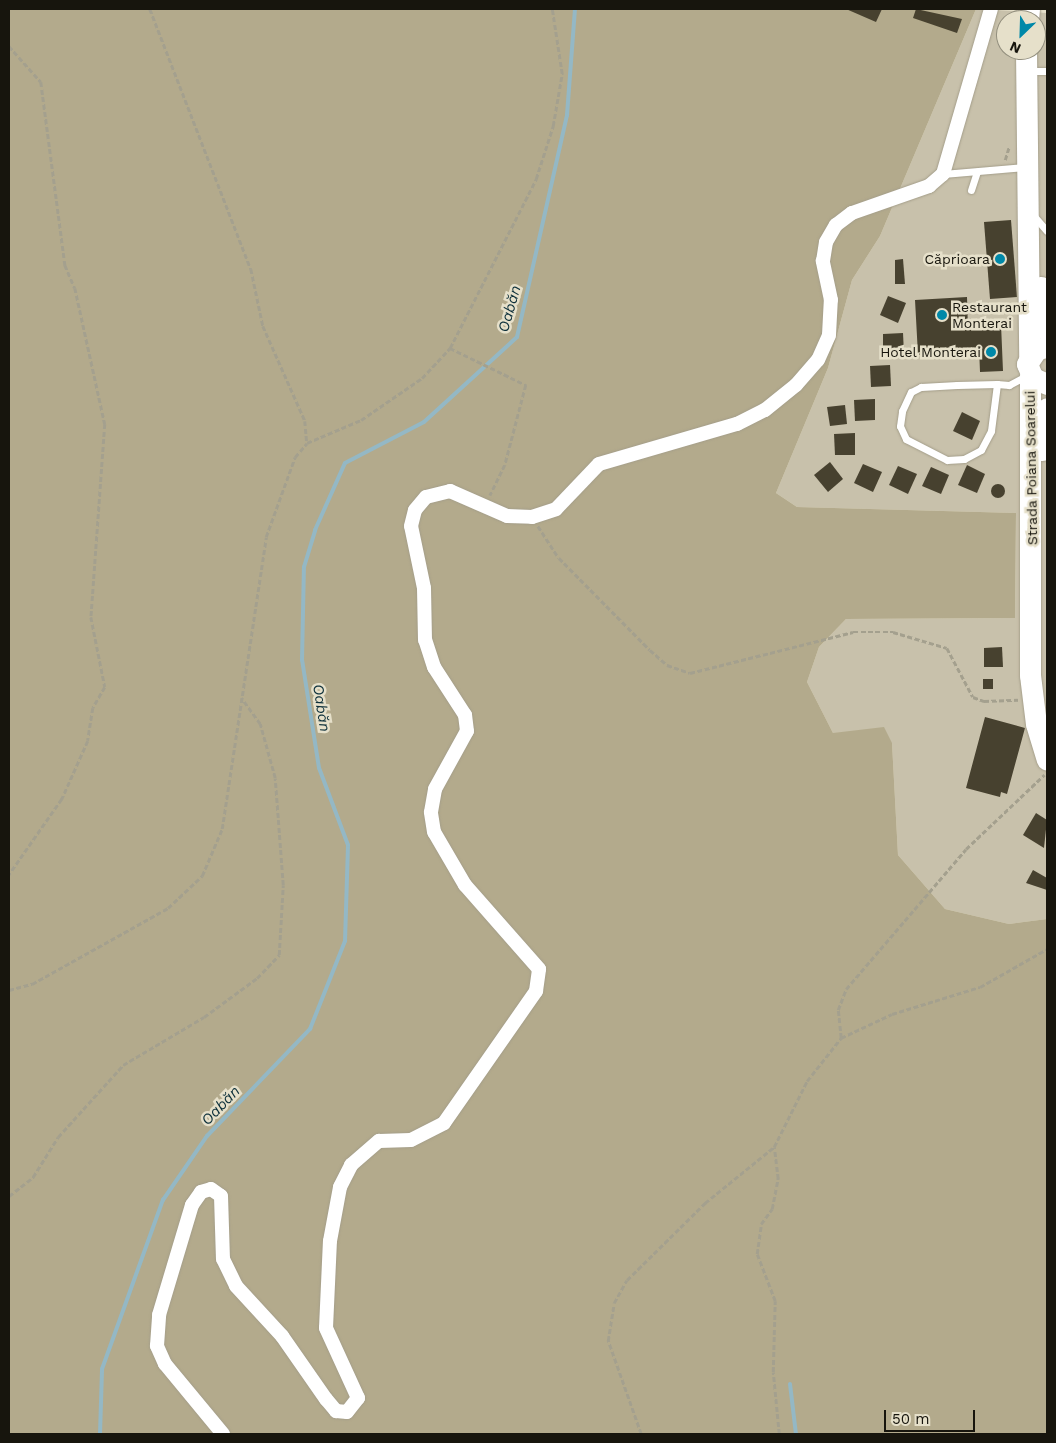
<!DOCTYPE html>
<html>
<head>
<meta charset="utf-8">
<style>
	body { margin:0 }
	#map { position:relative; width:1056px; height:1443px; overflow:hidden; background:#e6e0ca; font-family:"Work Sans",sans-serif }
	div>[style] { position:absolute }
	.green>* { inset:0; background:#c8c1ab }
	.forest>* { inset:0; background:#b3aa8c }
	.stream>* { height:4px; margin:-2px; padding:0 2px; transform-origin:2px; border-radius:2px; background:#94b8c5 }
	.building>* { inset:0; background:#47412f }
	.round { border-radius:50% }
	.path>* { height:2.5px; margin-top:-1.25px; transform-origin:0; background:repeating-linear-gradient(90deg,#a4a08e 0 5px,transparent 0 7.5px) }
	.roads { filter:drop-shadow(0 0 1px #a49e8a) drop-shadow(0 0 1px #a49e8a) }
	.service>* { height:7px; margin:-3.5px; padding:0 3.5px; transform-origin:3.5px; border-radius:3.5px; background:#fff }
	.minor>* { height:14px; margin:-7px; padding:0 7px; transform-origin:7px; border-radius:7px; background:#fff }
	.primary>* { height:21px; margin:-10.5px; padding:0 10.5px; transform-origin:10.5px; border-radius:10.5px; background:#fff }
	.dots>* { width:14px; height:14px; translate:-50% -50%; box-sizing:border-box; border:2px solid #e6e0ca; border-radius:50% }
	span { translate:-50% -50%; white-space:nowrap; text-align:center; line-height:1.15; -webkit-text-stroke:5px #e6e0ca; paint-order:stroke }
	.poi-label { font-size:14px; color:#17150d }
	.right { translate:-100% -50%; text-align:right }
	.left { translate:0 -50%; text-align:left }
	.street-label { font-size:14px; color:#17150d }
	.water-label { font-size:15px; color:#0c2f3a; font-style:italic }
	.frame { position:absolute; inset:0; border:10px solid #17150d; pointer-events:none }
	.north { position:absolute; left:996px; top:10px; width:50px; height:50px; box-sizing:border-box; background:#e6e0ca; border:1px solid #938f7e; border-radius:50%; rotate:204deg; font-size:14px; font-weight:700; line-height:20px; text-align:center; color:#17150d }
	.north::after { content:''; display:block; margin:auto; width:18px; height:22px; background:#0088a8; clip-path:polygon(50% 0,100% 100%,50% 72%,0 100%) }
	.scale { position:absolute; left:884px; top:1410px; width:91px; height:22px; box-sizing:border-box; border:2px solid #17150d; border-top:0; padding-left:6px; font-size:15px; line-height:18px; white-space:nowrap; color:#17150d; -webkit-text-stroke:4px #e6e0ca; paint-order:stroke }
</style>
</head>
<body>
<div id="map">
	<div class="green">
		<i style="clip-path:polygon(evenodd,976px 9px,1047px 13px,1047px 919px,1009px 924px,945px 909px,898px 855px,892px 743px,833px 733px,807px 682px,819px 647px,846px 619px,1015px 618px,1016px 513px,797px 507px,776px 493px,828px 368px,852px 280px,880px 236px,976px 9px,1006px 20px,1036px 20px,1036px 50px,1006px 50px,1006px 20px)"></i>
	</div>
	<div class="forest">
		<i style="clip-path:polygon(9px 9px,976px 9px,880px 236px,852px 280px,828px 368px,776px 493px,797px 507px,1016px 513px,1015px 618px,846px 619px,819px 647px,807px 682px,833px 733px,884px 727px,892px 743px,898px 855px,945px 909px,1009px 924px,1047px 919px,1047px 1434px,9px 1434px)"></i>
	</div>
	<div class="stream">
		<i style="left:790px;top:1384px;width:50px;rotate:83.2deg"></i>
		<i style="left:100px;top:1434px;width:65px;rotate:-88.2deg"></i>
		<i style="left:102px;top:1369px;width:180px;rotate:-70.2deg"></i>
		<i style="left:163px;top:1200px;width:78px;rotate:-55.5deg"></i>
		<i style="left:207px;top:1136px;width:149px;rotate:-46.1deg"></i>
		<i style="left:310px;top:1029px;width:95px;rotate:-68.3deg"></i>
		<i style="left:345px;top:941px;width:96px;rotate:-88.2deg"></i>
		<i style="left:348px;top:845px;width:82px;rotate:-110.6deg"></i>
		<i style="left:319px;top:768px;width:109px;rotate:-98.9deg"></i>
		<i style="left:302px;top:660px;width:93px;rotate:-88.8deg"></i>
		<i style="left:304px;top:567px;width:39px;rotate:-73deg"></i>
		<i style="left:315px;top:530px;width:73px;rotate:-65.9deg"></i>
		<i style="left:345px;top:463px;width:89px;rotate:-27.4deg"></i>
		<i style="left:424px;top:422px;width:126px;rotate:-42.4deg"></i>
		<i style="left:517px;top:337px;width:228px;rotate:-77.3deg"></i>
		<i style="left:567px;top:115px;width:106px;rotate:-85.7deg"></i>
	</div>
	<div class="building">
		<i style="clip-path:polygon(846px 9px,882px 9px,876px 22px)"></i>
		<i style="clip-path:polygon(916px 9px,962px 19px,957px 33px,913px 18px)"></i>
		<i style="clip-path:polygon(1011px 220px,1017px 297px,990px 299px,984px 222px)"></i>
		<i style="clip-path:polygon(903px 259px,905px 284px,895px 284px,895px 260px)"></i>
		<i style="clip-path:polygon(888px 296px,906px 303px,898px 323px,880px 315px)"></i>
		<i style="clip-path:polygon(967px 297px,968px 330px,1001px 324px,1003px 371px,980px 372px,979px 347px,969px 348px,969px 352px,918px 355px,915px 300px)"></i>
		<i style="clip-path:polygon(903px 333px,904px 354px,883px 355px,883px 334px)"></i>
		<i style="clip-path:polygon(890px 365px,891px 386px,871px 387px,870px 366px)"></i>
		<i style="clip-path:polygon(875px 399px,875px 420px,855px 421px,854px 400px)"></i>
		<i style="clip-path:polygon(845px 405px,847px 424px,830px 426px,827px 407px)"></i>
		<i style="clip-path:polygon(962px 412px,980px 421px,972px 440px,953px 431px)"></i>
		<i style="clip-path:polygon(855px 433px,855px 455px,835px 455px,834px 434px)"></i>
		<i style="clip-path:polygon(830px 462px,843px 479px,828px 492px,814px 475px)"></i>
		<i style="clip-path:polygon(863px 464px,882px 472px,873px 492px,854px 483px)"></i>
		<i style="clip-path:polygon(967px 465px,985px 474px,977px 493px,958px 485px)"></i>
		<i style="clip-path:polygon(898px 466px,917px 474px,908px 494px,889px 485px)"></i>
		<i style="clip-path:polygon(931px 467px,949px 475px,941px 494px,922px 486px)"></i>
		<i class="round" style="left:991px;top:484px;width:14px;height:14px"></i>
		<i style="clip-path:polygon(1002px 647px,1003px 667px,984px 667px,984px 648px)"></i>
		<i style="clip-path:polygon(983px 679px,993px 679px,993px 689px,983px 689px)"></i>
		<i style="clip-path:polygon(985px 717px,1025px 728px,1007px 794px,1001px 792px,1000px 797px,966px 788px)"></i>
		<i style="clip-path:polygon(1036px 813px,1047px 820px,1044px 848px,1023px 835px)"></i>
		<i style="clip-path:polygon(1033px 870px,1047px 878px,1047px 890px,1026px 883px)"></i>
	</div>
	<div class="path">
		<i style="left:150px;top:9px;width:279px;rotate:68.8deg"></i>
		<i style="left:251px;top:269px;width:58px;rotate:78.1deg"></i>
		<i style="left:263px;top:326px;width:104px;rotate:66.1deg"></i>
		<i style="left:305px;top:421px;width:22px;rotate:85deg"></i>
		<i style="left:9px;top:46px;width:48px;rotate:48.4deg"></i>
		<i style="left:41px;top:82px;width:185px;rotate:82.5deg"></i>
		<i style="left:65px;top:265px;width:25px;rotate:67deg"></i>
		<i style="left:75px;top:288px;width:139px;rotate:77.6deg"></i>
		<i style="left:105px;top:424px;width:194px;rotate:94.1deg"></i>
		<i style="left:91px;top:617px;width:71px;rotate:78.7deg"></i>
		<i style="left:105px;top:687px;width:24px;rotate:120deg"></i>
		<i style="left:93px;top:708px;width:33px;rotate:99deg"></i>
		<i style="left:88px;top:741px;width:64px;rotate:114.1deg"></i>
		<i style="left:62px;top:799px;width:93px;rotate:124.9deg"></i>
		<i style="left:1005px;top:160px;width:14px;rotate:-73deg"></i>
		<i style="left:450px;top:348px;width:85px;rotate:26deg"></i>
		<i style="left:526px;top:385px;width:83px;rotate:104.7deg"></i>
		<i style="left:505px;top:465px;width:34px;rotate:116deg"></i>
		<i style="left:538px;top:526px;width:38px;rotate:57deg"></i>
		<i style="left:559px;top:558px;width:129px;rotate:45.3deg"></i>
		<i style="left:650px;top:650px;width:23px;rotate:41deg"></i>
		<i style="left:667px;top:665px;width:24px;rotate:19deg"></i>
		<i style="left:690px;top:673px;width:168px;rotate:-14.1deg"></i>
		<i style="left:853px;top:632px;width:40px"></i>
		<i style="left:893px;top:632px;width:56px;rotate:16.5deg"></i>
		<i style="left:947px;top:648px;width:55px;rotate:62deg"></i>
		<i style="left:973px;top:697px;width:12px;rotate:20deg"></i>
		<i style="left:984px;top:701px;width:34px;rotate:-2deg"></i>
		<i style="left:9px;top:990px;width:24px;rotate:-15deg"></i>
		<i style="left:32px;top:984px;width:156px;rotate:-29.2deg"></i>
		<i style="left:168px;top:908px;width:47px;rotate:-43.3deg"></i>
		<i style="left:202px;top:876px;width:51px;rotate:-66.9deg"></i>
		<i style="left:222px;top:829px;width:295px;rotate:-81.4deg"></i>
		<i style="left:266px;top:537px;width:85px;rotate:-70.1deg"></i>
		<i style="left:295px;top:457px;width:18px;rotate:-49deg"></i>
		<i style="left:307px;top:443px;width:59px;rotate:-23.1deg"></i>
		<i style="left:361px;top:420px;width:74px;rotate:-34.5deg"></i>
		<i style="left:422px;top:378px;width:41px;rotate:-47deg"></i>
		<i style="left:450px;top:348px;width:190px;rotate:-63deg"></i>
		<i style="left:536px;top:179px;width:56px;rotate:-72.2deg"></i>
		<i style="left:553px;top:126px;width:53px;rotate:-80.2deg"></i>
		<i style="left:562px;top:74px;width:66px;rotate:-98.7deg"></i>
		<i style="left:841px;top:1038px;width:28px;rotate:-96deg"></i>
		<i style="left:838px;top:1010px;width:22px;rotate:-69deg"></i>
		<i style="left:846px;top:989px;width:184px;rotate:-49.4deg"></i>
		<i style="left:966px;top:849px;width:108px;rotate:-43.5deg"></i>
		<i style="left:9px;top:1196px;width:31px;rotate:-38deg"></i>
		<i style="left:33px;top:1177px;width:47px;rotate:-58deg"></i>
		<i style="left:58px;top:1137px;width:97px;rotate:-47.9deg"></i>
		<i style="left:123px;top:1065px;width:94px;rotate:-30.7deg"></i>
		<i style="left:204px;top:1017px;width:66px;rotate:-36.3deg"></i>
		<i style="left:257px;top:978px;width:32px;rotate:-46deg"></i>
		<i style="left:279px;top:955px;width:70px;rotate:-86.7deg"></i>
		<i style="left:283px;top:885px;width:107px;rotate:-94.3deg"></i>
		<i style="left:275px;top:778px;width:56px;rotate:-105.5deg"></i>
		<i style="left:260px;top:724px;width:32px;rotate:-126deg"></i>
		<i style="left:641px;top:1434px;width:99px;rotate:-109.5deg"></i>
		<i style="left:608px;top:1341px;width:38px;rotate:-81deg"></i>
		<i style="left:614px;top:1303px;width:26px;rotate:-61deg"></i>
		<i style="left:627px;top:1280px;width:110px;rotate:-44.6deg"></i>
		<i style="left:705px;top:1203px;width:89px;rotate:-39.1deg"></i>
		<i style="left:779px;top:1434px;width:62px;rotate:-95.5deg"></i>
		<i style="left:773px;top:1372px;width:71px;rotate:-88.4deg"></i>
		<i style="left:775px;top:1301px;width:50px;rotate:-111deg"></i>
		<i style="left:757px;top:1254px;width:30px;rotate:-82deg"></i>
		<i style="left:761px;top:1224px;width:19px;rotate:-54deg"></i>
		<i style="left:772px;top:1209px;width:31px;rotate:-79deg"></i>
		<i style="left:778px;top:1179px;width:32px;rotate:-97deg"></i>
		<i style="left:774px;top:1147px;width:74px;rotate:-63.4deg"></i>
		<i style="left:807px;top:1081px;width:55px;rotate:-51.7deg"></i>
		<i style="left:841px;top:1038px;width:56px;rotate:-25.2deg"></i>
		<i style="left:892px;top:1014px;width:92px;rotate:-17.1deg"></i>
		<i style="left:980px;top:987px;width:77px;rotate:-29.6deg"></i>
	</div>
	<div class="roads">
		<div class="service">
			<i style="left:1028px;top:71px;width:19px"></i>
			<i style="left:943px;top:174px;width:82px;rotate:-4.9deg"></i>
			<i style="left:971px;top:190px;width:19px;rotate:-72deg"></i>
			<i style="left:1033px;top:215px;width:21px;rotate:49deg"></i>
			<i style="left:997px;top:384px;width:47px;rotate:97.3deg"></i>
			<i style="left:991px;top:431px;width:21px;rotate:118deg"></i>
			<i style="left:981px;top:450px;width:19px;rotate:152deg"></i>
			<i style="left:964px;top:459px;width:17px;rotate:177deg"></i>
			<i style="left:947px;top:460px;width:46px;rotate:-152.9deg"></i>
			<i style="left:906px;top:439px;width:14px;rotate:-115deg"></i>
			<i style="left:900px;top:426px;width:15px;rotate:-82deg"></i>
			<i style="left:902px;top:411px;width:21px;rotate:-65deg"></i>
			<i style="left:911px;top:392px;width:11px;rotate:-27deg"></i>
			<i style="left:921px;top:387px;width:36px;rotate:-3deg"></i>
			<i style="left:957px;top:385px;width:40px;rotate:-1.4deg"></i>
			<i style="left:997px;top:384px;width:12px;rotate:5deg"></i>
			<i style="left:1009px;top:385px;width:17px;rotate:-28deg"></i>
		</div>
		<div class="minor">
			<i style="left:223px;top:1434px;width:91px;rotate:-129.6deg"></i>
			<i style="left:165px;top:1364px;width:20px;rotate:-114deg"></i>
			<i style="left:157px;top:1346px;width:31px;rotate:-86deg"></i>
			<i style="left:159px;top:1315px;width:115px;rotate:-73.3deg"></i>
			<i style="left:192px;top:1205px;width:16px;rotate:-55deg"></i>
			<i style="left:201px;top:1192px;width:10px;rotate:-17deg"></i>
			<i style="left:211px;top:1189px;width:12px;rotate:35deg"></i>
			<i style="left:221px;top:1196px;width:63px;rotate:88.2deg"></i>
			<i style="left:223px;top:1259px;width:30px;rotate:64deg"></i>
			<i style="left:236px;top:1286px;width:68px;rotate:47.4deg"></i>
			<i style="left:282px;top:1336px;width:77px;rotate:55.1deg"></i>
			<i style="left:326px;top:1399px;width:16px;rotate:50deg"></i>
			<i style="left:336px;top:1411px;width:11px;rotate:5deg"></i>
			<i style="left:347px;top:1412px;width:18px;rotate:-52deg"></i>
			<i style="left:358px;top:1398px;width:77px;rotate:-114.6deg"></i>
			<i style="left:326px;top:1328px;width:87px;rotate:-87.4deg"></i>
			<i style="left:330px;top:1241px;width:55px;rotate:-79.5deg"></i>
			<i style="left:340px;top:1187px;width:25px;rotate:-63deg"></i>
			<i style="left:351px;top:1165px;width:37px;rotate:-41deg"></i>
			<i style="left:379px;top:1141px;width:32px;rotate:-2deg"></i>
			<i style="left:411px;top:1140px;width:37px;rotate:-27deg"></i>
			<i style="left:444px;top:1123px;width:161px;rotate:-55.1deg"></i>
			<i style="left:536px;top:991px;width:22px;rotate:-82deg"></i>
			<i style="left:539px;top:969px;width:112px;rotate:-131.4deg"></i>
			<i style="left:465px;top:885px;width:61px;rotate:-120.3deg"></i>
			<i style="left:434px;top:832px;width:20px;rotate:-99deg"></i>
			<i style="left:431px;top:812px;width:23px;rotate:-80deg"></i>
			<i style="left:435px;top:789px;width:66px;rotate:-61.1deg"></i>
			<i style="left:467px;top:731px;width:16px;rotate:-97deg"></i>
			<i style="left:465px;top:715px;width:57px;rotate:-122.9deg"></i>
			<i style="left:434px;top:667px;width:28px;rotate:-108deg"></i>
			<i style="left:425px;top:640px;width:52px;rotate:-91.1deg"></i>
			<i style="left:424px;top:588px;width:63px;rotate:-101.8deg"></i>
			<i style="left:411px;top:526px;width:16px;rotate:-76deg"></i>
			<i style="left:415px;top:510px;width:17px;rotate:-50deg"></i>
			<i style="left:426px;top:497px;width:25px;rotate:-14deg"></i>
			<i style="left:450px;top:491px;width:62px;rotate:23.7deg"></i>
			<i style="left:507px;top:516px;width:25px;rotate:2deg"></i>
			<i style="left:532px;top:517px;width:25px;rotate:-18deg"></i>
			<i style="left:556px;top:509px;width:62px;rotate:-46.3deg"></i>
			<i style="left:599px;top:464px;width:144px;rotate:-16.2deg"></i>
			<i style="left:737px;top:424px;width:31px;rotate:-27deg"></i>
			<i style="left:765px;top:410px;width:40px;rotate:-39deg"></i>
			<i style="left:796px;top:385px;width:33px;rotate:-49deg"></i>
			<i style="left:818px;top:360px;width:27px;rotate:-66deg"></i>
			<i style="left:829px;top:335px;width:35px;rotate:-87deg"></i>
			<i style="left:831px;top:300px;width:40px;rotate:-102deg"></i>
			<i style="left:823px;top:261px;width:19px;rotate:-81deg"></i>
			<i style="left:826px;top:242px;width:20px;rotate:-60deg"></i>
			<i style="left:836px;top:225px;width:20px;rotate:-37deg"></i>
			<i style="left:852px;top:213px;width:82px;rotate:-19.3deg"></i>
			<i style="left:929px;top:186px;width:18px;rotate:-41deg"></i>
			<i style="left:943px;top:174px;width:172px;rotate:-73.8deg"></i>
		</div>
		<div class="primary">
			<i style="left:1028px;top:20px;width:11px;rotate:-85deg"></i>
			<i style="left:1026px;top:50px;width:309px;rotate:89.4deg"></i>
			<i style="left:1041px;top:287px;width:44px;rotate:82.2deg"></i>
			<i style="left:1047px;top:347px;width:10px;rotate:169deg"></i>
			<i style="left:1037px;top:349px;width:18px;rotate:124deg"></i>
			<i style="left:1027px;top:364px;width:15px;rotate:67deg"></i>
			<i style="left:1033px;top:378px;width:15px;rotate:23deg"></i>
			<i style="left:1030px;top:375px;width:300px;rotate:90deg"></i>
			<i style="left:1030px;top:675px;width:49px;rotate:83deg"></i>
			<i style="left:1036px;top:724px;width:37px;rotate:73deg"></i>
			<i style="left:1042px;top:450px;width:42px;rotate:-83.2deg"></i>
		</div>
	</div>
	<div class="dots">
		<i style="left:1000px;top:259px;background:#0088a8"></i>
		<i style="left:942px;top:315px;background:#0088a8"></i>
		<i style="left:991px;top:352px;background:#0088a8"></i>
	</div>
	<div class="poi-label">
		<span class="right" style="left:990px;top:259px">Căprioara</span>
		<span class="left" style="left:952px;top:315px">Restaurant<br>Monterai</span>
		<span class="right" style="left:981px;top:352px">Hotel Monterai</span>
	</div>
	<div class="street-label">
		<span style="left:1031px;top:468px;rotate:-91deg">Strada Poiana Soarelui</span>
	</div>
	<div class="water-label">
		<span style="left:510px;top:309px;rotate:-74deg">Oabăn</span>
		<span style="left:321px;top:708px;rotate:81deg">Oabăn</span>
		<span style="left:221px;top:1106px;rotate:-46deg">Oabăn</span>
	</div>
	<div class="frame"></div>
	<div class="north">N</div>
	<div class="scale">50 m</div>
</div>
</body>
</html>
